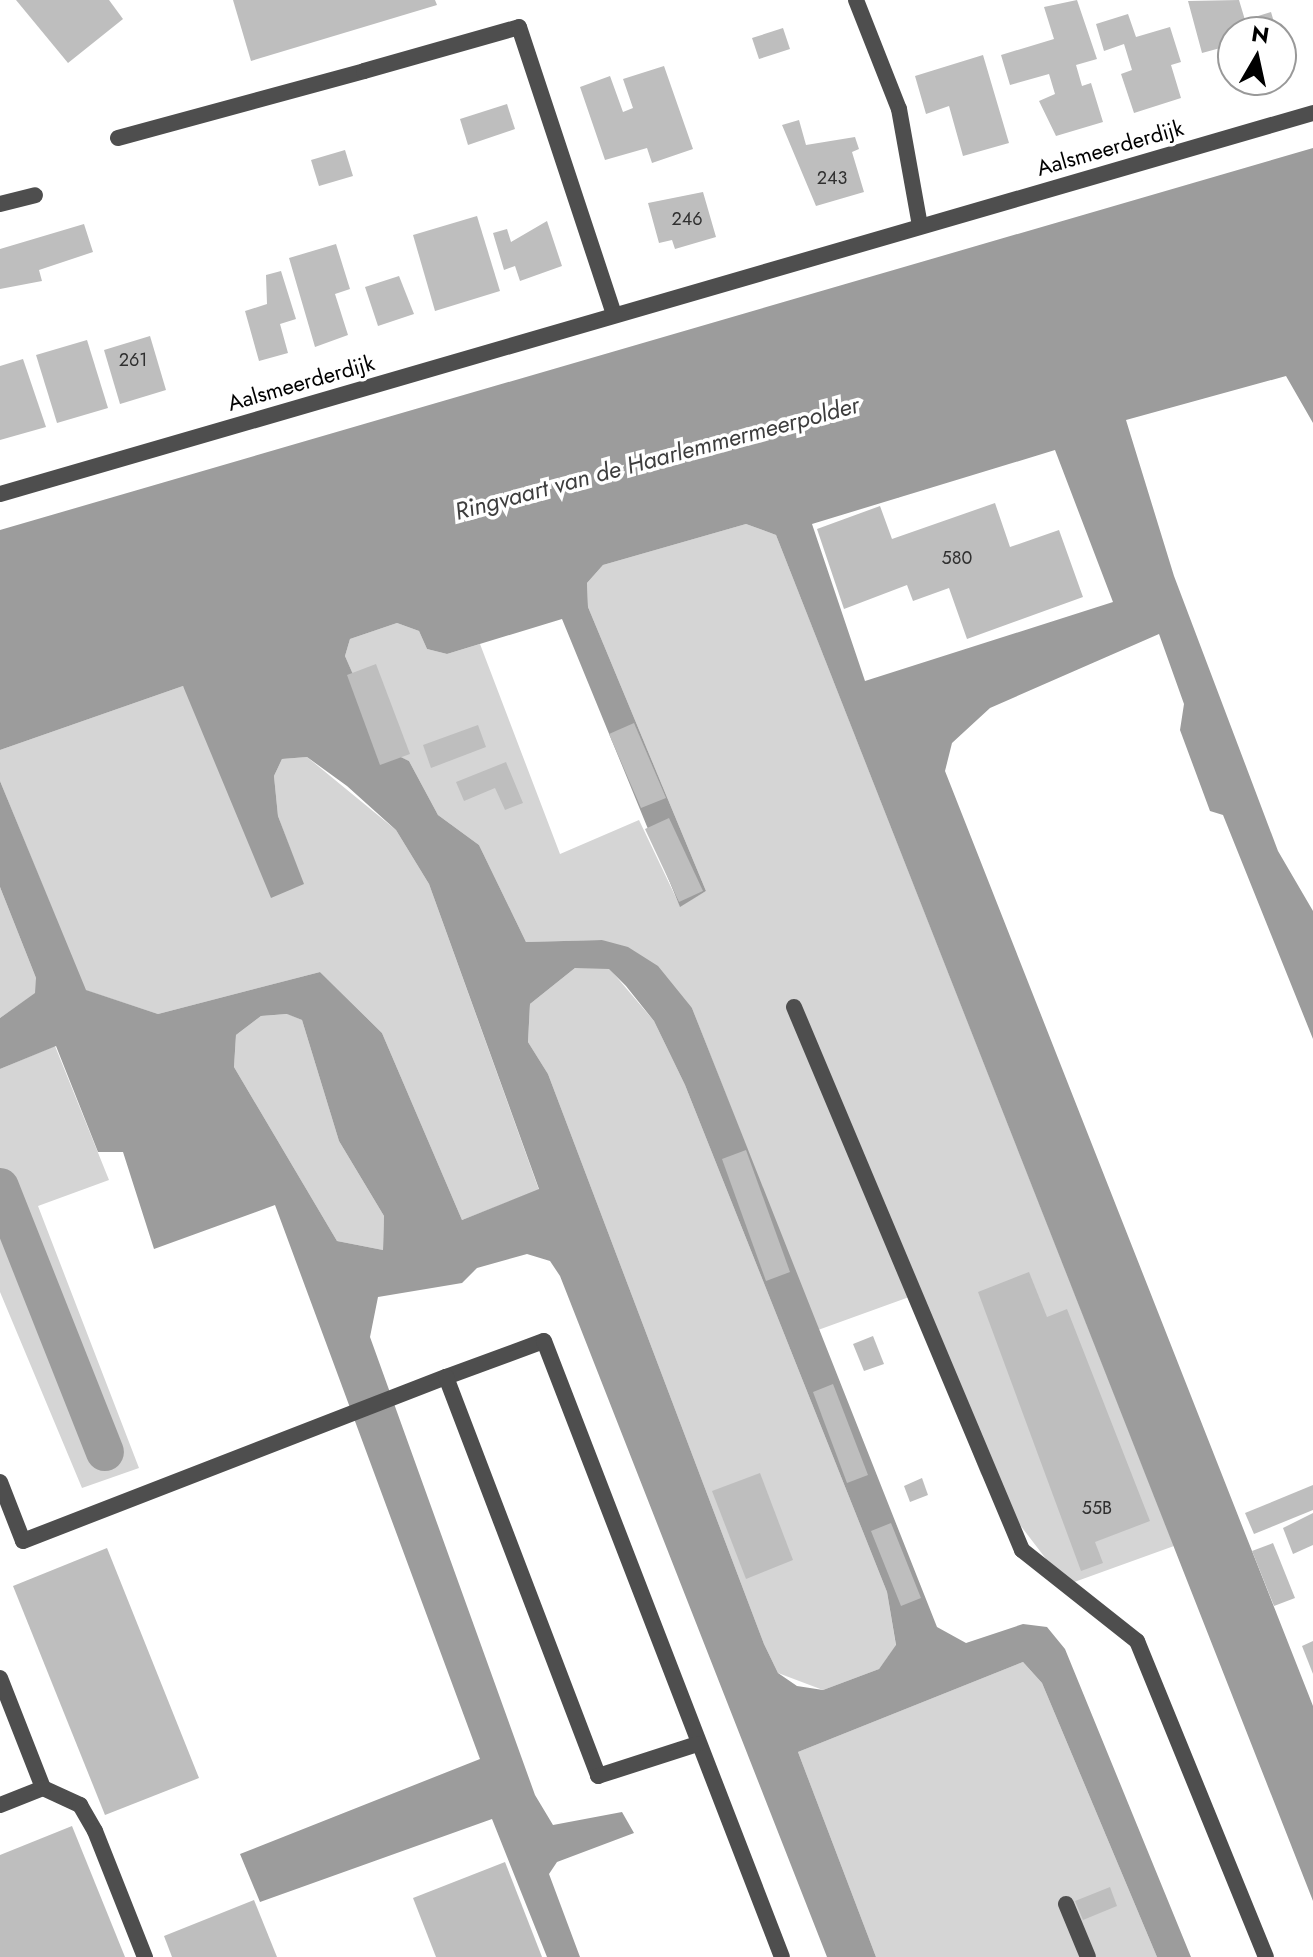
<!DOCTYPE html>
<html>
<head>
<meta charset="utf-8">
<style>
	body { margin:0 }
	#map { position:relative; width:1313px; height:1957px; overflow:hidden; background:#fff; font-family:Jost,sans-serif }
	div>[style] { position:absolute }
	.green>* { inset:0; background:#d5d5d5 }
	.water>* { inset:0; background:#9c9c9c }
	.canal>* { height:38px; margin:-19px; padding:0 19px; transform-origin:19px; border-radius:19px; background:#9c9c9c }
	.building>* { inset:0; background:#bebebe }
	.service>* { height:16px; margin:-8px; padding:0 8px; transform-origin:8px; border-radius:8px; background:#4e4e4e }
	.minor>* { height:16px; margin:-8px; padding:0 8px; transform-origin:8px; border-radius:8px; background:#4e4e4e }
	span { translate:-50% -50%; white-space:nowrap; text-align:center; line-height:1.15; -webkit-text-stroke:7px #fff; paint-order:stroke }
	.number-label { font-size:18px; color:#303030 }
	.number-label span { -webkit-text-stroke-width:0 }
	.street-label { font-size:22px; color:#000 }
	.water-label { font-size:24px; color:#3d3d3d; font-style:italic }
	.north { position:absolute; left:1217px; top:16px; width:80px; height:80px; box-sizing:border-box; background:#fff; border:2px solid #999; border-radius:50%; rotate:9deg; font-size:22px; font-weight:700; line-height:32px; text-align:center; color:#000 }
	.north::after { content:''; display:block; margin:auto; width:28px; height:36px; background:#000; clip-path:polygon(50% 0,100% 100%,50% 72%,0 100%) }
</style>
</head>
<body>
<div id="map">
	<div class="green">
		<i style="clip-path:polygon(746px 524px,776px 535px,1174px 1546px,1066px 1585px,981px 1474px,912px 1296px,818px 1330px,692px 1008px,602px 940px,526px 942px,479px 845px,438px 815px,409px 761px,386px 751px,345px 656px,350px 639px,397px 623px,419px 631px,427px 649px,447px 654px,480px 644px,560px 854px,639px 820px,680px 906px,706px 891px,588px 607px,587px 583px,603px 565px)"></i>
		<i style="clip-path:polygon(183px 686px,303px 884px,278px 816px,274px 776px,282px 759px,307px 757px,396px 830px,429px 884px,539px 1190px,462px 1220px,382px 1033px,320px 972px,158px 1014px,85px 990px,0 781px,0 750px)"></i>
		<i style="clip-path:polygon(0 887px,36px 978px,36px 993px,0 1018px)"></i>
		<i style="clip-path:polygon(597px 967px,609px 968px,654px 1021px,685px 1085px,887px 1592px,896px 1646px,879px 1669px,823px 1690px,778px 1673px,764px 1644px,548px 1074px,528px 1042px,530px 1004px,575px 968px)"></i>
		<i style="clip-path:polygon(288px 1014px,302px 1020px,339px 1141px,384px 1216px,383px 1250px,337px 1241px,234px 1067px,236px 1035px,261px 1016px)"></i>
		<i style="clip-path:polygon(55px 1046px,109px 1180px,38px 1206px,139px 1468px,82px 1488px,0 1292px,0 1069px)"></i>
		<i style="clip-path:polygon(1023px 1662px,1042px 1683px,1157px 1957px,876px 1957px,798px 1752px)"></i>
	</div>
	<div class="water">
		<i style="clip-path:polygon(evenodd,1313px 148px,1313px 423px,1286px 376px,1126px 420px,1174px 576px,1278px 851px,1313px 911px,1313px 1039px,1223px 815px,1210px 811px,1180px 730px,1184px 704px,1159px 634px,990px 708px,952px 743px,945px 771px,1313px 1706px,1313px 1901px,776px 535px,746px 524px,603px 565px,587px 583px,588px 607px,706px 891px,680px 907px,562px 619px,447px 654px,427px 649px,419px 631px,397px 623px,350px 639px,345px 656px,386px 750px,409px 761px,438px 815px,479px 845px,526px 942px,602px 940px,628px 947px,658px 966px,692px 1008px,937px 1627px,966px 1643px,1023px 1624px,1047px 1627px,1065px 1649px,1191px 1957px,1157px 1957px,1042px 1683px,1023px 1662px,798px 1752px,876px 1957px,827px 1957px,560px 1276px,550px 1261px,527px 1254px,477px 1268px,462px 1283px,378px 1297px,370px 1337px,535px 1795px,553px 1825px,622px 1812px,634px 1833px,557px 1862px,549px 1874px,580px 1957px,547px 1957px,492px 1819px,260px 1902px,240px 1854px,480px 1759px,275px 1205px,154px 1249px,123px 1152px,98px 1152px,56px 1046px,0 1069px,0 1018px,35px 993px,36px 978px,0 887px,0 781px,86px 990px,158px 1014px,320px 972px,382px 1033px,462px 1220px,539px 1189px,429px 884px,396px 830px,347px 786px,307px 757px,282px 759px,274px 776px,278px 816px,304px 884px,271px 898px,183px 686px,0 750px,0 530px,1313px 148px,1055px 450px,1113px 602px,865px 681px,812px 524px,1055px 450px,1313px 148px,575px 968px,609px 969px,626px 986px,654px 1021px,685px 1085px,887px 1592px,896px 1645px,879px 1669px,823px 1690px,797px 1686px,778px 1673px,764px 1644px,548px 1074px,528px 1042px,530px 1004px,575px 968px,1313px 148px,287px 1014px,302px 1020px,339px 1141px,384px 1216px,383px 1250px,337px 1241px,234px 1067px,236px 1035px,261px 1016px,287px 1014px)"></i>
	</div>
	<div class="canal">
		<i style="left:0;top:1187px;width:285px;rotate:68.4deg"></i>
	</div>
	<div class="building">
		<i style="clip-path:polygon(16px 0,109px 0,123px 19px,68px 63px)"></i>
		<i style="clip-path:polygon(233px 0,435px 0,437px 5px,251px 61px)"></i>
		<i style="clip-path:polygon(1077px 0,1097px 59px,1076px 65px,1082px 86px,1091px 83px,1103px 122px,1056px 136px,1039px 101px,1055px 94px,1049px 74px,1010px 85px,1001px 55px,1054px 39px,1044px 7px)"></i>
		<i style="clip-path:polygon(1239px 0,1245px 20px,1271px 12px,1277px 32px,1233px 32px,1232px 75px,1224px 47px,1202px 53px,1188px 1px)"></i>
		<i style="clip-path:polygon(1128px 14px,1136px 37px,1170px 27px,1181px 62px,1171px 65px,1181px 98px,1134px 113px,1121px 74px,1132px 70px,1124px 44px,1104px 51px,1096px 24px)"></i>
		<i style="clip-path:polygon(783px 28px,790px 49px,759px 59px,752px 38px)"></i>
		<i style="clip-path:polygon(983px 55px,1009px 143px,963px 156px,949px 106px,926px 114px,915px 76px)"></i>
		<i style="clip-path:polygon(664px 66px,693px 149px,652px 163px,647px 148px,605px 160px,580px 87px,610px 76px,623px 112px,633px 108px,623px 79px)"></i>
		<i style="clip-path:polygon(507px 104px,515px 129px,468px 145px,460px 119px)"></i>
		<i style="clip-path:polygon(799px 120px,806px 145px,855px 137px,859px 149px,852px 152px,864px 192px,816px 206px,782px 125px)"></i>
		<i style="clip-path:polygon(345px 150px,353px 176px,319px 186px,311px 160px)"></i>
		<i style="clip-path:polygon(703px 192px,716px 237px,675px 249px,672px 240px,659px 243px,648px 203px)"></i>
		<i style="clip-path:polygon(477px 216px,500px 291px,435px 311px,413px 235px)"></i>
		<i style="clip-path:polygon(547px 221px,562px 266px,520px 281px,515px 266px,504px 270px,493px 233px,507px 229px,511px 242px)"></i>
		<i style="clip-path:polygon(84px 224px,93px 252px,39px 270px,42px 281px,0 289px,0 249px)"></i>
		<i style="clip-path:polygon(336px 244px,350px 289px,335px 294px,348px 335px,315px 347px,289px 258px)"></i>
		<i style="clip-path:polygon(281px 271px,296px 319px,280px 324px,288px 353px,259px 361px,245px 311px,267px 304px,266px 275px)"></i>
		<i style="clip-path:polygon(399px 276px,414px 314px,378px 326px,365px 287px)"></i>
		<i style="clip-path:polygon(150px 336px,166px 390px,120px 404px,104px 350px)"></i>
		<i style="clip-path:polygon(87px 340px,108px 408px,57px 423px,36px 355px)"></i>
		<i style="clip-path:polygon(23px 359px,46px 427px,0 440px,0 366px)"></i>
		<i style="clip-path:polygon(995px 503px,1010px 547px,1059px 530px,1083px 597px,967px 639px,949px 588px,913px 601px,907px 585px,844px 609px,817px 529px,880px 506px,892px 539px)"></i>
		<i style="clip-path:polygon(376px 664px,410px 754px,380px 765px,347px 675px)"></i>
		<i style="clip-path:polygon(634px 723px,666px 798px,641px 808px,609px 734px)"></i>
		<i style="clip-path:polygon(478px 725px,486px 747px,431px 768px,423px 745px)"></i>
		<i style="clip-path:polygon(506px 762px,523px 803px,505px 810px,495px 788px,464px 801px,456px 782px)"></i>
		<i style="clip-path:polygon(669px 818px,703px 891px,679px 902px,645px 829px)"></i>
		<i style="clip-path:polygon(746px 1150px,790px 1272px,766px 1281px,722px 1159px)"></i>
		<i style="clip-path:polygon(1029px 1272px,1047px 1317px,1067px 1309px,1150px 1521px,1095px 1542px,1103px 1563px,1081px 1571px,978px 1292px)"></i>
		<i style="clip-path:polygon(873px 1336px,884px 1364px,864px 1371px,853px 1344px)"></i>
		<i style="clip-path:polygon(833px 1384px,868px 1475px,847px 1483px,813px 1392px)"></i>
		<i style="clip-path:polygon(760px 1473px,793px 1560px,746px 1579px,712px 1491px)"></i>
		<i style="clip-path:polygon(922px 1478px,928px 1495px,910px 1502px,904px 1486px)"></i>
		<i style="clip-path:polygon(1313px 1485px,1313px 1510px,1254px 1534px,1245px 1513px)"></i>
		<i style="clip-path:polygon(1313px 1513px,1313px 1545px,1293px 1554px,1283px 1528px)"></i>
		<i style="clip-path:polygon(891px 1523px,921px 1598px,901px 1606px,871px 1531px)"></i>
		<i style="clip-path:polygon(1273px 1543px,1295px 1598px,1274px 1606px,1252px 1551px)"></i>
		<i style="clip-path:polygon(107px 1548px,199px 1778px,105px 1815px,13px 1586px)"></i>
		<i style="clip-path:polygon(1313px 1641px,1313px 1674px,1302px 1646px)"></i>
		<i style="clip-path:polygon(72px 1826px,125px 1957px,0 1957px,0 1855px)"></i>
		<i style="clip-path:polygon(505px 1862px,542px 1957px,436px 1957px,413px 1898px)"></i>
		<i style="clip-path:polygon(1110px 1887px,1117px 1906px,1083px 1920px,1075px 1901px)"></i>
		<i style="clip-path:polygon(254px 1900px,277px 1957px,172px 1957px,164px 1936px)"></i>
	</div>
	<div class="service">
		<i style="left:118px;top:138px;width:255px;rotate:-15.2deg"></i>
		<i style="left:794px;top:1007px;width:589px;rotate:67.22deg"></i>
		<i style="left:1022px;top:1550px;width:147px;rotate:38.4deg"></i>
		<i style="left:1137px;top:1641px;width:341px;rotate:67.8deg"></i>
		<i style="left:446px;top:1377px;width:104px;rotate:-20.2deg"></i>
		<i style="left:544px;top:1341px;width:660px;rotate:68.88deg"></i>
		<i style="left:0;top:1482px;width:63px;rotate:68.7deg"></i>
		<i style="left:23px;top:1541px;width:454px;rotate:-21.2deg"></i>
		<i style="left:446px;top:1377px;width:427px;rotate:69.1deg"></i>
		<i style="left:598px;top:1776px;width:104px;rotate:-17.9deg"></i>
		<i style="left:0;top:1678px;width:118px;rotate:68.6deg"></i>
		<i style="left:43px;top:1788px;width:41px;rotate:24.7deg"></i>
		<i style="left:80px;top:1805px;width:30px;rotate:60deg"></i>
		<i style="left:95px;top:1831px;width:136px;rotate:68.4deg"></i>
		<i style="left:0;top:1805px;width:46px;rotate:-21.6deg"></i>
		<i style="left:1066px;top:1904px;width:57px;rotate:67.5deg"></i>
	</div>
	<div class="minor">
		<i style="left:856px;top:0;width:117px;rotate:68.5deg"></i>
		<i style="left:899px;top:109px;width:119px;rotate:79.8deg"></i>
		<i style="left:364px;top:71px;width:161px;rotate:-15.8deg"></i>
		<i style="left:519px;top:27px;width:303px;rotate:71.7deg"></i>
		<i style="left:0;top:204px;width:36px;rotate:-14deg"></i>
		<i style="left:0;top:494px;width:1367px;rotate:-16.18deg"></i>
	</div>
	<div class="number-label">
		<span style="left:832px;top:178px">243</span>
		<span style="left:687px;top:219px">246</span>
		<span style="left:133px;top:360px">261</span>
		<span style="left:957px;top:558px">580</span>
		<span style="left:1097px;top:1508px">55B</span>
	</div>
	<div class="street-label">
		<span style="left:1110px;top:148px;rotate:-16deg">Aalsmeerderdijk</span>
		<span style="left:301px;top:383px;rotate:-16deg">Aalsmeerderdijk</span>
	</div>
	<div class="water-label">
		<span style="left:657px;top:458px;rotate:-15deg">Ringvaart van de Haarlemmermeerpolder</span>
	</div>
	<div class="north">N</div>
</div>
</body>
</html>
